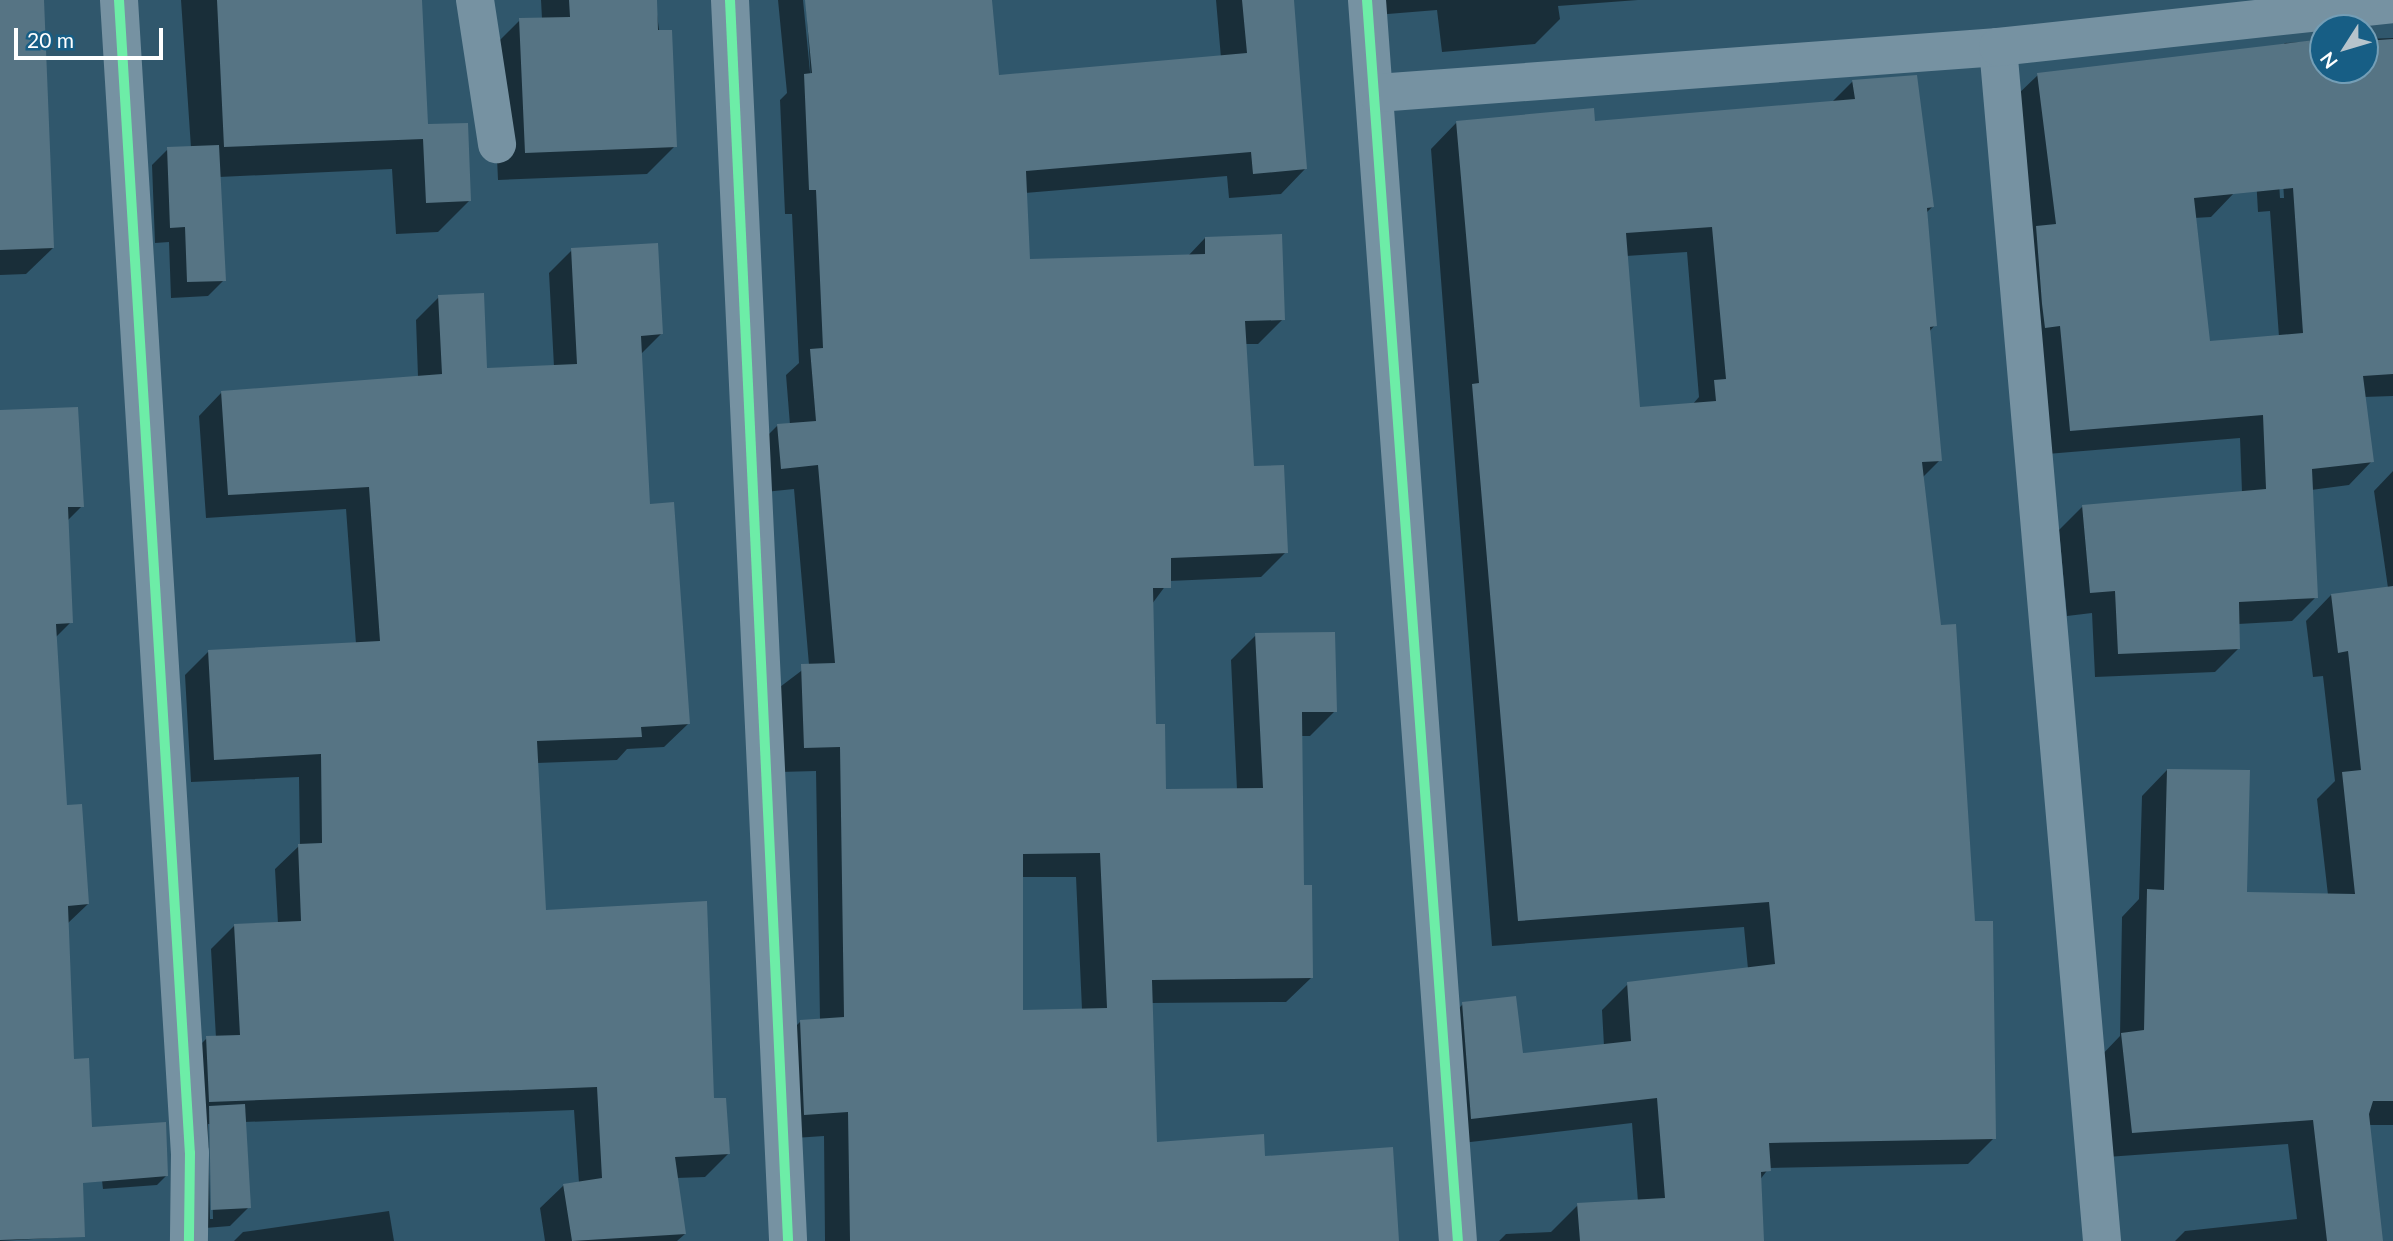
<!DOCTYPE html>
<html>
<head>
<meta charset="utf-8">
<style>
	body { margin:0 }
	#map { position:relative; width:2393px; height:1241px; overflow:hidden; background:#30576c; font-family:Lato,sans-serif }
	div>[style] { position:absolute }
	.shadow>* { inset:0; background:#0007 }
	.building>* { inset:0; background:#567484 }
	.minor>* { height:38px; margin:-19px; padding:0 19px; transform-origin:19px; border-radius:19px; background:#7692a2 }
	.cycleway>* { height:10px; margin:-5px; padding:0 5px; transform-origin:5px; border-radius:5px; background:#6deda7 }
	span { translate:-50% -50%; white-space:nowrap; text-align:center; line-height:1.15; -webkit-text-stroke:6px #175e85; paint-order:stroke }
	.north { position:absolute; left:2309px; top:14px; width:70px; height:70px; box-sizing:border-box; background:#175e85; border:2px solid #749eb6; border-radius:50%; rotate:233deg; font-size:19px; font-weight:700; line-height:28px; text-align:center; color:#fff }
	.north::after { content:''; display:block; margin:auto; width:24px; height:32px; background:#b7c4cc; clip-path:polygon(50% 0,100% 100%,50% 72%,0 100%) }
	.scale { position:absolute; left:14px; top:28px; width:149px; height:32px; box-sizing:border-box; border:4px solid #fff; border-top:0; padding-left:9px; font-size:21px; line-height:24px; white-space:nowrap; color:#fff; -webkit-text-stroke:5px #175e85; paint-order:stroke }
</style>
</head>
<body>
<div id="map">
	<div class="shadow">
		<i style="clip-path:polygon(0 0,42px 0,53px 248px,26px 274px,0 275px)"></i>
		<i style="clip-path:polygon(181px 0,421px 0,427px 126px,469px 201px,438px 232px,396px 234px,392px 169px,219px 177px,224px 280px,208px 296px,171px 298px,169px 242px,155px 243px,152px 165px,168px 149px,191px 148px)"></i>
		<i style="clip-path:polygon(541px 0,655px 0,675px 146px,647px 174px,498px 180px,492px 48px,520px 20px,542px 19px)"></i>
		<i style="clip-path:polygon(evenodd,778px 0,803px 0,811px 82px,806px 0,990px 0,997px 77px,1221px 58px,1216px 0,1291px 0,1305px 169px,1281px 194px,1229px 198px,1227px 176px,1025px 193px,1028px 261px,1188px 256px,1205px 238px,1283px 319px,1258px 344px,1244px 344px,1252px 468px,1286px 552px,1261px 577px,1169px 581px,1152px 604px,1154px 726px,1164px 791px,1237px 790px,1231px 660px,1256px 635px,1335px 711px,1310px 736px,1301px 736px,1302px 887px,1311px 978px,1286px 1002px,1151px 1003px,1156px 1144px,1264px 1158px,1395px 1241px,825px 1241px,824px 1136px,780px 1139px,776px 1046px,800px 1022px,820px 1020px,816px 771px,780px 772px,776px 690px,809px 665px,794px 489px,756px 493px,753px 450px,778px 425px,790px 425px,786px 375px,799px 363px,792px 214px,785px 214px,780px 100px,787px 93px,778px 0,1021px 877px,1076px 877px,1082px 1010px,1022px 1012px,1021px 877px)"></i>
		<i style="clip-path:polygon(1362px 0,1638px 0,1558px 6px,1560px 19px,1535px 44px,1442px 52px,1437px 10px,1363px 16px)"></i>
		<i style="clip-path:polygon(evenodd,2393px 38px,2393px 396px,2364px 397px,2372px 461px,2349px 485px,2311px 490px,2316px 597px,2292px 621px,2238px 624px,2238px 649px,2215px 672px,2095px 677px,2092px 613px,2067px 616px,2059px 530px,2083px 506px,2242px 493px,2240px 438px,2047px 454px,2014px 98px,2038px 75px,2234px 193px,2211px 217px,2194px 218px,2208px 343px,2279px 337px,2270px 211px,2258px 212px,2250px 73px,2285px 43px,2323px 41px,2323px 70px,2365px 70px,2365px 39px,2393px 38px,2272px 64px,2276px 64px,2284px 198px,2280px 198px,2272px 64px)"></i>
		<i style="clip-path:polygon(evenodd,1853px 81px,1932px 207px,1926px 213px,1935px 325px,1929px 332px,1940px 460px,1922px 478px,1994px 1138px,1968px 1164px,1769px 1168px,1759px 1181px,1763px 1241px,1499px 1241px,1506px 1234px,1551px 1232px,1578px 1205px,1638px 1202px,1632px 1123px,1445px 1145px,1437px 1030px,1463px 1004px,1521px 1055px,1604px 1046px,1602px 1010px,1628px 984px,1748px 969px,1744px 927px,1492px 946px,1431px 149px,1457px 122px,1594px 123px,1832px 102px,1853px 81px,1687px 252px,1699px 397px,1692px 405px,1639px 409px,1626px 256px,1687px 252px)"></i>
		<i style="clip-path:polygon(evenodd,572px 250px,661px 334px,640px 355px,648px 506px,688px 724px,664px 747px,627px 749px,617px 760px,537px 763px,544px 912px,712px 1100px,728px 1154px,705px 1177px,676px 1178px,685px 1234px,677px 1241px,545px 1241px,540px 1208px,564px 1185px,579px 1183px,574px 1110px,244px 1122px,249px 1207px,230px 1226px,193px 1229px,184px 1061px,207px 1038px,216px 1038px,211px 949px,234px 926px,278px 924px,275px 869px,300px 845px,299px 777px,191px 782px,185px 675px,209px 651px,356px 644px,346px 509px,206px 518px,199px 416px,222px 392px,418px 377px,416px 320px,439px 297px,486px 370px,554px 367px,549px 273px,572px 250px,208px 1124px,211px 1124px,213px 1219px,210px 1219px,208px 1124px)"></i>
		<i style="clip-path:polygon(0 412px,82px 506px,67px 521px,71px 622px,55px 638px,66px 807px,88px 904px,67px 924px,0 1153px)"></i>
		<i style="clip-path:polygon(2393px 471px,2393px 1125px,2369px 1125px,2382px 1241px,2175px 1241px,2185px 1231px,2297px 1219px,2288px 1144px,2107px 1157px,2097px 1060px,2120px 1036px,2122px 917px,2139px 899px,2142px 796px,2167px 770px,2245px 893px,2328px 895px,2317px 799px,2335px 781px,2323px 676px,2313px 677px,2306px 621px,2331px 595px,2388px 588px,2374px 491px)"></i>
		<i style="clip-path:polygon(97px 1138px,166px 1176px,157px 1185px,103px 1189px)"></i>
		<i style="clip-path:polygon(0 1182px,84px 1236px,0 1241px)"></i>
		<i style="clip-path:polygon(389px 1211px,394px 1241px,234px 1241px,243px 1232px)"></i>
	</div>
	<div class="building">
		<i style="clip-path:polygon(0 0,44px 0,54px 248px,0 250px)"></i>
		<i style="clip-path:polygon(217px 0,422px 0,428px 124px,468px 123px,471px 201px,426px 203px,423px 139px,224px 147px)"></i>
		<i style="clip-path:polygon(569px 0,657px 0,658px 30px,672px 30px,677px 147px,525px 153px,519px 18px,570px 17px)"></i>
		<i style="clip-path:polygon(evenodd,805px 0,992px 0,999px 75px,1247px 53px,1242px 0,1294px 0,1307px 169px,1253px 174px,1251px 152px,1026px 171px,1030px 259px,1205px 254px,1205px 237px,1282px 234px,1285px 320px,1245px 321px,1254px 466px,1284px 465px,1288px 553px,1171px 558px,1171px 588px,1153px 588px,1156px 724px,1165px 724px,1166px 789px,1263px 788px,1255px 633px,1335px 632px,1337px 712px,1302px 712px,1304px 885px,1312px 885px,1313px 978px,1152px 980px,1157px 1142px,1264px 1134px,1265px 1156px,1393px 1147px,1399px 1241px,850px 1241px,848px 1112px,804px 1115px,800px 1020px,844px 1017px,840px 747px,804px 748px,801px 664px,835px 663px,818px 465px,781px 469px,777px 424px,816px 421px,810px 349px,823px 348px,816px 190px,809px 190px,804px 74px,812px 73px,805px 0,1100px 853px,1107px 1008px,1023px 1010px,1023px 854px,1100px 853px)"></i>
		<i style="clip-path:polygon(evenodd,2323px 39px,2323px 70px,2365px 70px,2365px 41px,2393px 39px,2393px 374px,2363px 376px,2374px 462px,2312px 469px,2318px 598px,2239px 602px,2240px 649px,2118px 654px,2115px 591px,2090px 593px,2082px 505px,2266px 489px,2263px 415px,2070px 431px,2060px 326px,2045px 328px,2042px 304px,2036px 226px,2056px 224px,2037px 73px,2323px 39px,2293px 188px,2303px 333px,2210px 341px,2194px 198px,2293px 188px)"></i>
		<i style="clip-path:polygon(evenodd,1917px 75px,1934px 207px,1927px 208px,1937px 326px,1930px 327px,1942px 461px,1922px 462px,1941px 625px,1956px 624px,1975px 921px,1993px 921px,1996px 1139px,1769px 1143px,1771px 1171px,1761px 1172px,1764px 1241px,1580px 1241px,1577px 1203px,1665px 1198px,1657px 1098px,1471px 1119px,1462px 1002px,1516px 996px,1523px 1053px,1631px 1041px,1627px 982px,1775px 964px,1769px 902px,1518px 921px,1472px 384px,1479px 383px,1456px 121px,1594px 108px,1595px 121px,1855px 99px,1852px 80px,1917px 75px,1712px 227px,1726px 379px,1714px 380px,1716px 401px,1640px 407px,1626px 233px,1712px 227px)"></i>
		<i style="clip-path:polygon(219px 145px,226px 281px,187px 282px,185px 227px,170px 228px,167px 147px)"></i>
		<i style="clip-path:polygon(658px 243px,663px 334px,641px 336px,650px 504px,674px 502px,690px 724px,641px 727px,642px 737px,537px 741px,546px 910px,707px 901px,714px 1098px,726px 1098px,730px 1154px,675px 1157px,686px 1234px,572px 1241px,563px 1184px,602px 1178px,597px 1087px,209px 1102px,206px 1036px,240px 1035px,234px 924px,301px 921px,298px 844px,322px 843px,321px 754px,214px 760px,208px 650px,380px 641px,369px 487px,228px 495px,221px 391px,442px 374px,438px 295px,484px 293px,487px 368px,577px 364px,571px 248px)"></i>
		<i style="clip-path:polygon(78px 407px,84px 507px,68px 507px,73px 623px,56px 624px,67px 805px,82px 804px,89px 904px,68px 906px,74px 1059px,89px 1058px,92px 1127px,166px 1122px,168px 1176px,83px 1183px,85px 1237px,0 1240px,0 410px)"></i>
		<i style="clip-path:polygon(2393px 586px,2393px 1101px,2373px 1101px,2369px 1114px,2383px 1241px,2327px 1241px,2313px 1120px,2132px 1133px,2121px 1033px,2144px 1030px,2147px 889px,2164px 890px,2167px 769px,2250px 770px,2247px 892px,2355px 894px,2342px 772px,2361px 770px,2348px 651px,2338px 653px,2331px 594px)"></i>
		<i style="clip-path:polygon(245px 1104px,251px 1208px,211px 1210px,209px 1106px)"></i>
	</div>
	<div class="minor">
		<i style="left:119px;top:0;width:1155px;rotate:86.48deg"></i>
		<i style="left:190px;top:1153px;width:88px;rotate:90.7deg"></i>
		<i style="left:475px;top:0;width:146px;rotate:81.3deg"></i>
		<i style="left:730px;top:0;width:1242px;rotate:87.32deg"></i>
		<i style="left:1367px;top:0;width:1244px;rotate:85.81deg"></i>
		<i style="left:1998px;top:47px;width:1199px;rotate:85.02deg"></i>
		<i style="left:1377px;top:93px;width:623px;rotate:-4.24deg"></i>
		<i style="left:1998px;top:47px;width:397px;rotate:-6.2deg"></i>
	</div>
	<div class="cycleway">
		<i style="left:119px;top:0;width:1155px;rotate:86.48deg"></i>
		<i style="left:190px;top:1153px;width:88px;rotate:90.7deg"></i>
		<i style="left:730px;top:0;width:1242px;rotate:87.32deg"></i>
		<i style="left:1367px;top:0;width:1244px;rotate:85.81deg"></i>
	</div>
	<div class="north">N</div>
	<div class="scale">20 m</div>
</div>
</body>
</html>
